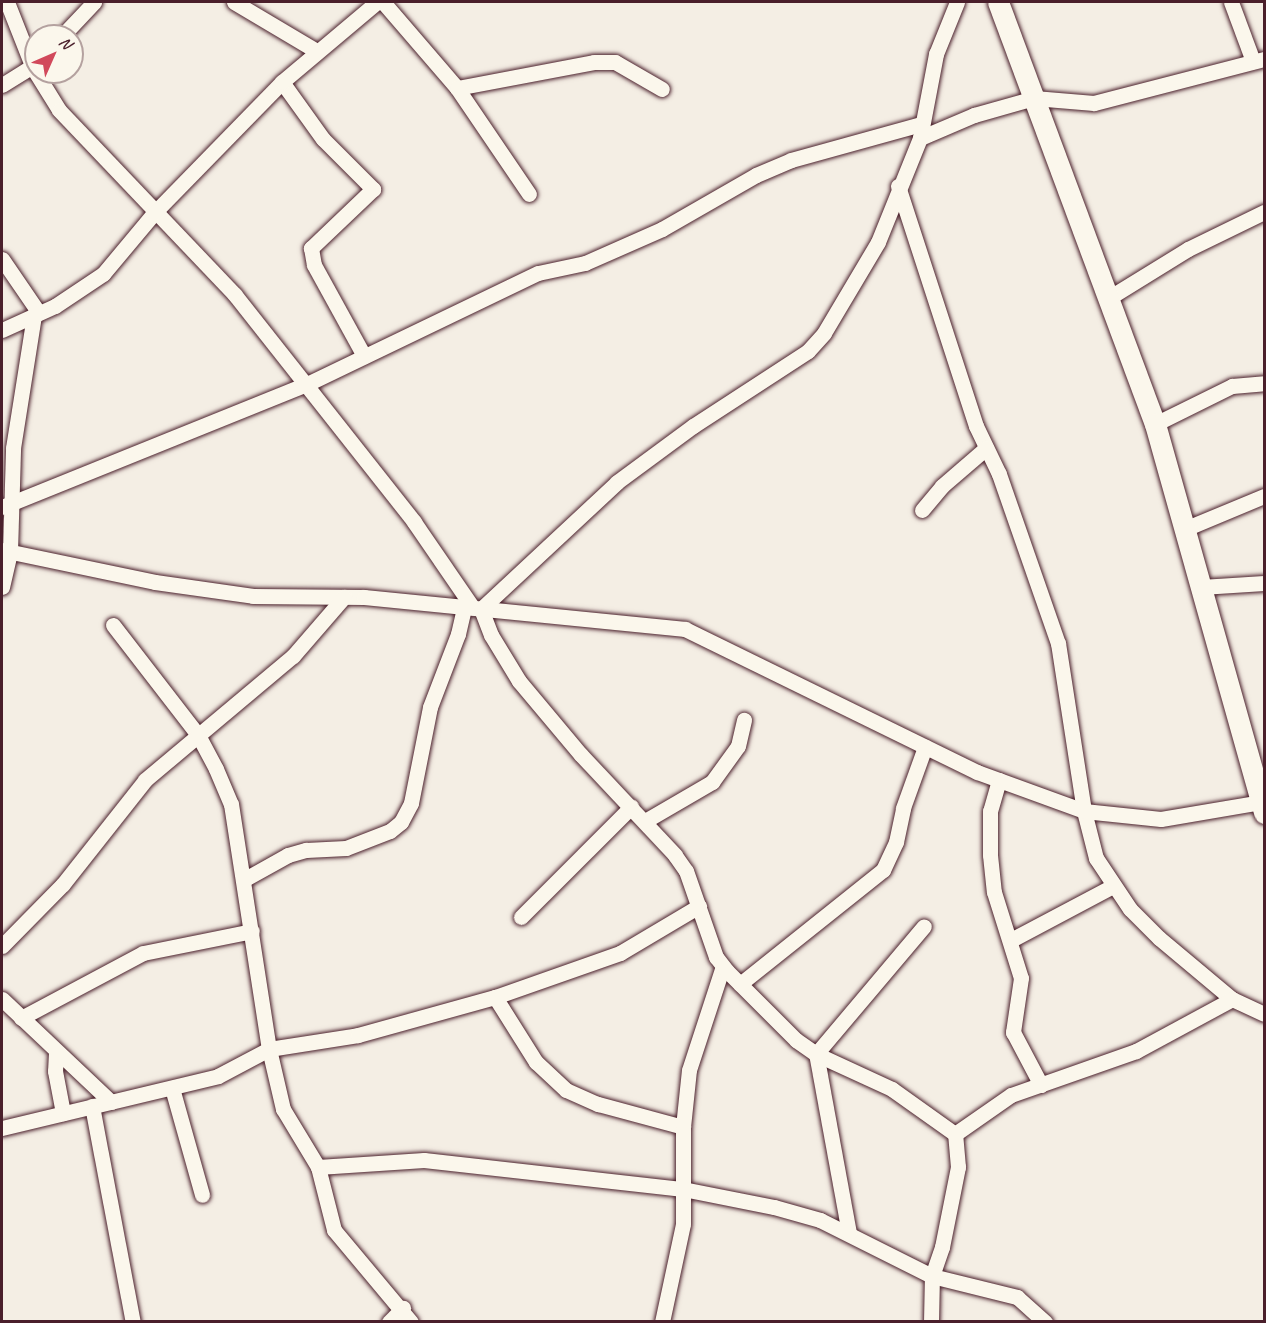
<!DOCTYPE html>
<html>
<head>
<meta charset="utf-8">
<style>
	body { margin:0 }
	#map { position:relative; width:1266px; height:1323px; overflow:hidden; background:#f4eee4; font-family:Caveat,sans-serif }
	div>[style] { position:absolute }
	.roads { filter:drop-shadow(0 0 2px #4a1f2b) drop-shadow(0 0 2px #4a1f2b) }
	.street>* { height:15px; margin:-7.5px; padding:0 7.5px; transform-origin:7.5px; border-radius:7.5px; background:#fbf7ec }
	.secondary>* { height:21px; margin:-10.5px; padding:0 10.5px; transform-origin:10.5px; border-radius:10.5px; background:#fbf7ec }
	span { translate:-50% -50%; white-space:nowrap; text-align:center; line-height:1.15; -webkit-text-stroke:5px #fbf7ec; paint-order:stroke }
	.frame { position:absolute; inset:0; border:3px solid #4a1f2b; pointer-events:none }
	.north { position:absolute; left:24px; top:24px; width:60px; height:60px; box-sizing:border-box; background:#fbf7ec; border:2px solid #b4a19f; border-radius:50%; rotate:45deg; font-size:16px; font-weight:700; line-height:24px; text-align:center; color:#4a1f2b }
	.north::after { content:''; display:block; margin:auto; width:21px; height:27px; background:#d1495b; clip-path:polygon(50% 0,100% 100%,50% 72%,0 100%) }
</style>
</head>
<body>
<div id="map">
	<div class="roads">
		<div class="street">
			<i style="left:7px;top:2px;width:71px;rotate:68.5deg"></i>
			<i style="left:33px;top:68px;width:49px;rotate:58.2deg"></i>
			<i style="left:59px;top:110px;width:255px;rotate:46.4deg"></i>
			<i style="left:235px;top:295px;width:289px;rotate:51.7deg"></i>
			<i style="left:414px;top:522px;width:104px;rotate:55.5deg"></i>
			<i style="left:234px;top:2px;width:94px;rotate:30.7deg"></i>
			<i style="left:383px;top:2px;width:113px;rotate:49.3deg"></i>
			<i style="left:457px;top:88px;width:128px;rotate:55.8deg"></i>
			<i style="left:1231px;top:2px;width:63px;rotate:69.6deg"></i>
			<i style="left:62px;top:36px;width:47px;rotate:-46.7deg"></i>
			<i style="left:282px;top:82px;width:70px;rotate:54.3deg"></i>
			<i style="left:323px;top:139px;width:71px;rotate:45deg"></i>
			<i style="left:373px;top:189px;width:86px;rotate:136.4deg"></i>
			<i style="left:311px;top:248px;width:17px;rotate:80deg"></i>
			<i style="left:314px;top:265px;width:104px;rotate:61.2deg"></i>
			<i style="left:2px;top:85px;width:40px;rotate:-32deg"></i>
			<i style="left:457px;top:88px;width:139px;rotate:-10.7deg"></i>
			<i style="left:594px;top:62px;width:21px"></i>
			<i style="left:615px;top:62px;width:54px;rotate:29.9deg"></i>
			<i style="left:920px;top:138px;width:59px;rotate:-23.1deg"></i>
			<i style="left:974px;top:115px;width:62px;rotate:-15.8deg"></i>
			<i style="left:1034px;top:98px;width:60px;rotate:4.8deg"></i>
			<i style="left:1094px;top:103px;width:176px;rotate:-14.5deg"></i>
			<i style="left:898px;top:186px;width:252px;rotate:72deg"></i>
			<i style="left:976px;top:426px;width:53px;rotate:64.4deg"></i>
			<i style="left:999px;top:474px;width:179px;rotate:70.8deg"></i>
			<i style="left:1058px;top:643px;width:170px;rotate:81.2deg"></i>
			<i style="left:1084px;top:811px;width:49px;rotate:75.7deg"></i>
			<i style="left:1096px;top:858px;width:61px;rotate:56.3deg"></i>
			<i style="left:1130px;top:909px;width:41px;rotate:45deg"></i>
			<i style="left:1159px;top:938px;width:95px;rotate:39.9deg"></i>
			<i style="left:1232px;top:999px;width:35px;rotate:25deg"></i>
			<i style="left:2px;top:259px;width:65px;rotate:55.6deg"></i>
			<i style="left:1107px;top:299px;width:95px;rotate:-31.7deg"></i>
			<i style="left:1188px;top:249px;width:85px;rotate:-26deg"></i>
			<i style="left:2px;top:330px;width:58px;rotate:-24.4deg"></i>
			<i style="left:55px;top:306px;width:58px;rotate:-33.7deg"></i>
			<i style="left:103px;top:274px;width:80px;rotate:-50.1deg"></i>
			<i style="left:154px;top:213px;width:183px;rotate:-45.7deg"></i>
			<i style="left:282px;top:82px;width:124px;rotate:-40.1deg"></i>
			<i style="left:1155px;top:424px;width:86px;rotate:-26.3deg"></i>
			<i style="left:1232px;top:386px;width:32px;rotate:-5deg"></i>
			<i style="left:2px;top:507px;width:329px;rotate:-22deg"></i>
			<i style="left:307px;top:384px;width:256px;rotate:-25.7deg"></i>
			<i style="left:538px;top:273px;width:48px;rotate:-12deg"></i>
			<i style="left:585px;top:263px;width:84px;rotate:-23.8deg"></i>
			<i style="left:662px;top:229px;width:108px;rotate:-29.9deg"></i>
			<i style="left:756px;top:175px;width:38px;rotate:-23deg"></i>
			<i style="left:791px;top:160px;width:135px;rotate:-15.5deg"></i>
			<i style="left:922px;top:510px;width:31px;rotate:-50deg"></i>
			<i style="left:942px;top:486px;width:58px;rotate:-40.8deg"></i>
			<i style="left:1187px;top:528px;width:83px;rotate:-22.6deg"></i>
			<i style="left:2px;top:550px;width:156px;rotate:11.8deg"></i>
			<i style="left:155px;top:582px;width:99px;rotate:8.1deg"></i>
			<i style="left:253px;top:596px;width:111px;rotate:0.5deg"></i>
			<i style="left:364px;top:597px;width:323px;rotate:5.7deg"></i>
			<i style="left:685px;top:629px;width:325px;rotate:26.1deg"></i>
			<i style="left:977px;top:772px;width:114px;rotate:20deg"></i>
			<i style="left:1084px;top:811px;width:77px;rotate:5.9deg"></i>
			<i style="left:1161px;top:819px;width:101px;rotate:-9.6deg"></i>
			<i style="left:2px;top:587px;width:36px;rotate:-77deg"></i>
			<i style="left:10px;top:552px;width:104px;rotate:-88.3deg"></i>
			<i style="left:13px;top:448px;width:135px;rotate:-81deg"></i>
			<i style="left:1201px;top:587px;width:63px;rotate:-3.6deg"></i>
			<i style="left:113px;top:625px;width:139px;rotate:52.3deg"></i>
			<i style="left:198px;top:735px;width:38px;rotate:62deg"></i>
			<i style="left:216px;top:769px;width:38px;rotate:67deg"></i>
			<i style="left:231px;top:804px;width:248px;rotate:81.2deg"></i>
			<i style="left:269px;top:1049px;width:62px;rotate:76.9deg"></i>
			<i style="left:283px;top:1109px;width:68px;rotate:58.9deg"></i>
			<i style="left:318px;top:1167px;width:65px;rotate:75.7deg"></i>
			<i style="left:334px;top:1230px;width:120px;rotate:50.1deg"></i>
			<i style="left:999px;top:780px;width:32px;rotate:106deg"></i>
			<i style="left:990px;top:811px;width:44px;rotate:90deg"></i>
			<i style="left:990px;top:855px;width:37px;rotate:84deg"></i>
			<i style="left:994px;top:892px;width:90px;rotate:72.6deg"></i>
			<i style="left:1021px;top:978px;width:55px;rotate:98.4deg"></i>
			<i style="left:1013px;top:1032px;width:60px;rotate:62.2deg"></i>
			<i style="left:645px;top:821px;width:78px;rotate:-30.2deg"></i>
			<i style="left:712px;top:782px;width:44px;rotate:-54.2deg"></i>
			<i style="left:738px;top:746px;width:27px;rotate:-77deg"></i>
			<i style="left:245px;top:879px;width:49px;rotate:-29.2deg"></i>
			<i style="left:288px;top:855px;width:19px;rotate:-16deg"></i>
			<i style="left:306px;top:850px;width:40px;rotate:-2.9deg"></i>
			<i style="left:346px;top:848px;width:47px;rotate:-21.1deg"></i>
			<i style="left:390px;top:831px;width:14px;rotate:-39deg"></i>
			<i style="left:401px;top:822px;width:21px;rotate:-62deg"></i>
			<i style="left:411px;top:803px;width:98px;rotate:-78.8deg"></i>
			<i style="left:430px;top:707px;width:78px;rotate:-69deg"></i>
			<i style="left:458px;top:634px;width:28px;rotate:-77deg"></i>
			<i style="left:521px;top:917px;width:156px;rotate:-45deg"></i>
			<i style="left:1011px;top:940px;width:115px;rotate:-27.9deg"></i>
			<i style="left:2px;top:946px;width:87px;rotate:-45.5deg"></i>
			<i style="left:63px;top:884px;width:132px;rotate:-51.7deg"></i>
			<i style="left:145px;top:780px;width:193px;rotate:-40deg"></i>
			<i style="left:293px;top:656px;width:78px;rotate:-49.2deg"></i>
			<i style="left:740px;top:984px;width:183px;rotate:-38.6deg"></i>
			<i style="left:883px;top:870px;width:31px;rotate:-65deg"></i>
			<i style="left:896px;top:842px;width:35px;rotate:-78deg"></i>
			<i style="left:903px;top:808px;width:65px;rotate:-70.2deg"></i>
			<i style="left:495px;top:997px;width:77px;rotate:57.8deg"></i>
			<i style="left:536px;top:1062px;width:41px;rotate:43deg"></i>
			<i style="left:566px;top:1090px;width:35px;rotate:24deg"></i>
			<i style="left:598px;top:1104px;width:88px;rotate:15.1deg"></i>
			<i style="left:2px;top:999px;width:150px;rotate:43.4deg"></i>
			<i style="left:21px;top:1018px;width:138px;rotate:-28deg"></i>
			<i style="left:143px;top:953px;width:111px;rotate:-11.4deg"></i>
			<i style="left:56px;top:1053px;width:18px;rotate:93deg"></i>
			<i style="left:55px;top:1071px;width:43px;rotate:79.2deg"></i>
			<i style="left:172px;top:1088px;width:111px;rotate:74.3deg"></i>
			<i style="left:92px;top:1106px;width:220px;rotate:79.3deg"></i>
			<i style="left:2px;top:1128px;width:222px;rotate:-13.5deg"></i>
			<i style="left:218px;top:1076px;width:58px;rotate:-27.9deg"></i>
			<i style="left:269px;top:1049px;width:90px;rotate:-8.9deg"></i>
			<i style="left:358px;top:1035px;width:142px;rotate:-15.5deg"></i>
			<i style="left:495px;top:997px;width:133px;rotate:-19.4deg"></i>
			<i style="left:620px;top:953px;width:92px;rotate:-30.7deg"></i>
			<i style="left:955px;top:1134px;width:68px;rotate:-34.9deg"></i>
			<i style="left:1011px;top:1095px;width:133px;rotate:-19.4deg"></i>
			<i style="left:1136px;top:1051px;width:109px;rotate:-28.4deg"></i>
			<i style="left:318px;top:1167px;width:106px;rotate:-3.8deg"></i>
			<i style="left:424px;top:1160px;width:261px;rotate:6.4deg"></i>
			<i style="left:683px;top:1189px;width:93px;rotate:11.2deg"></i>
			<i style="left:774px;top:1207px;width:48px;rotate:15.8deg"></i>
			<i style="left:820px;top:1220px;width:125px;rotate:26.6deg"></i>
			<i style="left:932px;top:1276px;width:88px;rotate:13.9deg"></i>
			<i style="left:1017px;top:1297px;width:38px;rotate:42deg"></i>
			<i style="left:849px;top:1233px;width:182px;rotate:-100.4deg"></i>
			<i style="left:816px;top:1054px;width:167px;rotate:-49.8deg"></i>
			<i style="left:389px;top:1322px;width:20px;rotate:-45deg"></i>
			<i style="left:662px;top:1322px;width:100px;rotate:-77.9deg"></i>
			<i style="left:683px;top:1224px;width:97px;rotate:-90deg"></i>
			<i style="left:683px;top:1127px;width:57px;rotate:-84deg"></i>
			<i style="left:689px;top:1070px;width:109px;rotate:-71.9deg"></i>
			<i style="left:931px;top:1322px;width:46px;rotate:-88.8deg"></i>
			<i style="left:932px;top:1276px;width:31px;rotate:-71deg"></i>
			<i style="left:942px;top:1247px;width:82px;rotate:-78.7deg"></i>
			<i style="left:958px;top:1167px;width:33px;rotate:-95deg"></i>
			<i style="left:955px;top:1134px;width:77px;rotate:-144.5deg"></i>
			<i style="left:892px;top:1089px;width:84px;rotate:-155.3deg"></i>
			<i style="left:816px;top:1054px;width:24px;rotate:-145deg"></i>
			<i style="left:796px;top:1040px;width:98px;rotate:-135deg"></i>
			<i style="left:727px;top:971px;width:18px;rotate:-128deg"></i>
			<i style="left:716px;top:957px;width:91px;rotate:-109.2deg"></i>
			<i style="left:686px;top:871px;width:19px;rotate:-125deg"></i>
			<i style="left:675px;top:855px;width:137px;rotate:-133.2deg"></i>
			<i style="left:581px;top:755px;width:97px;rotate:-130deg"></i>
			<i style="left:519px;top:681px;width:54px;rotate:-121.3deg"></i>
			<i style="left:491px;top:635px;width:28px;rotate:-111deg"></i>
			<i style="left:481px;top:609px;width:186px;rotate:-43deg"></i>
			<i style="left:617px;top:482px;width:94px;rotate:-36.4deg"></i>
			<i style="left:693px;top:426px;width:137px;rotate:-33.1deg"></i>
			<i style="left:808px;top:351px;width:24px;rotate:-48deg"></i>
			<i style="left:824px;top:333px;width:106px;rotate:-59.3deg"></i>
			<i style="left:878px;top:242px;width:112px;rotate:-68deg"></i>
			<i style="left:920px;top:138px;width:86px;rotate:-79.2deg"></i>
			<i style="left:936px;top:54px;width:56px;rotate:-68deg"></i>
		</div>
		<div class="secondary">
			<i style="left:998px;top:2px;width:450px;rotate:69.6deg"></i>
			<i style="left:1155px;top:424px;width:404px;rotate:74.3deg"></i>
		</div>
	</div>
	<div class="frame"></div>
	<div class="north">N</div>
</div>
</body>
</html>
